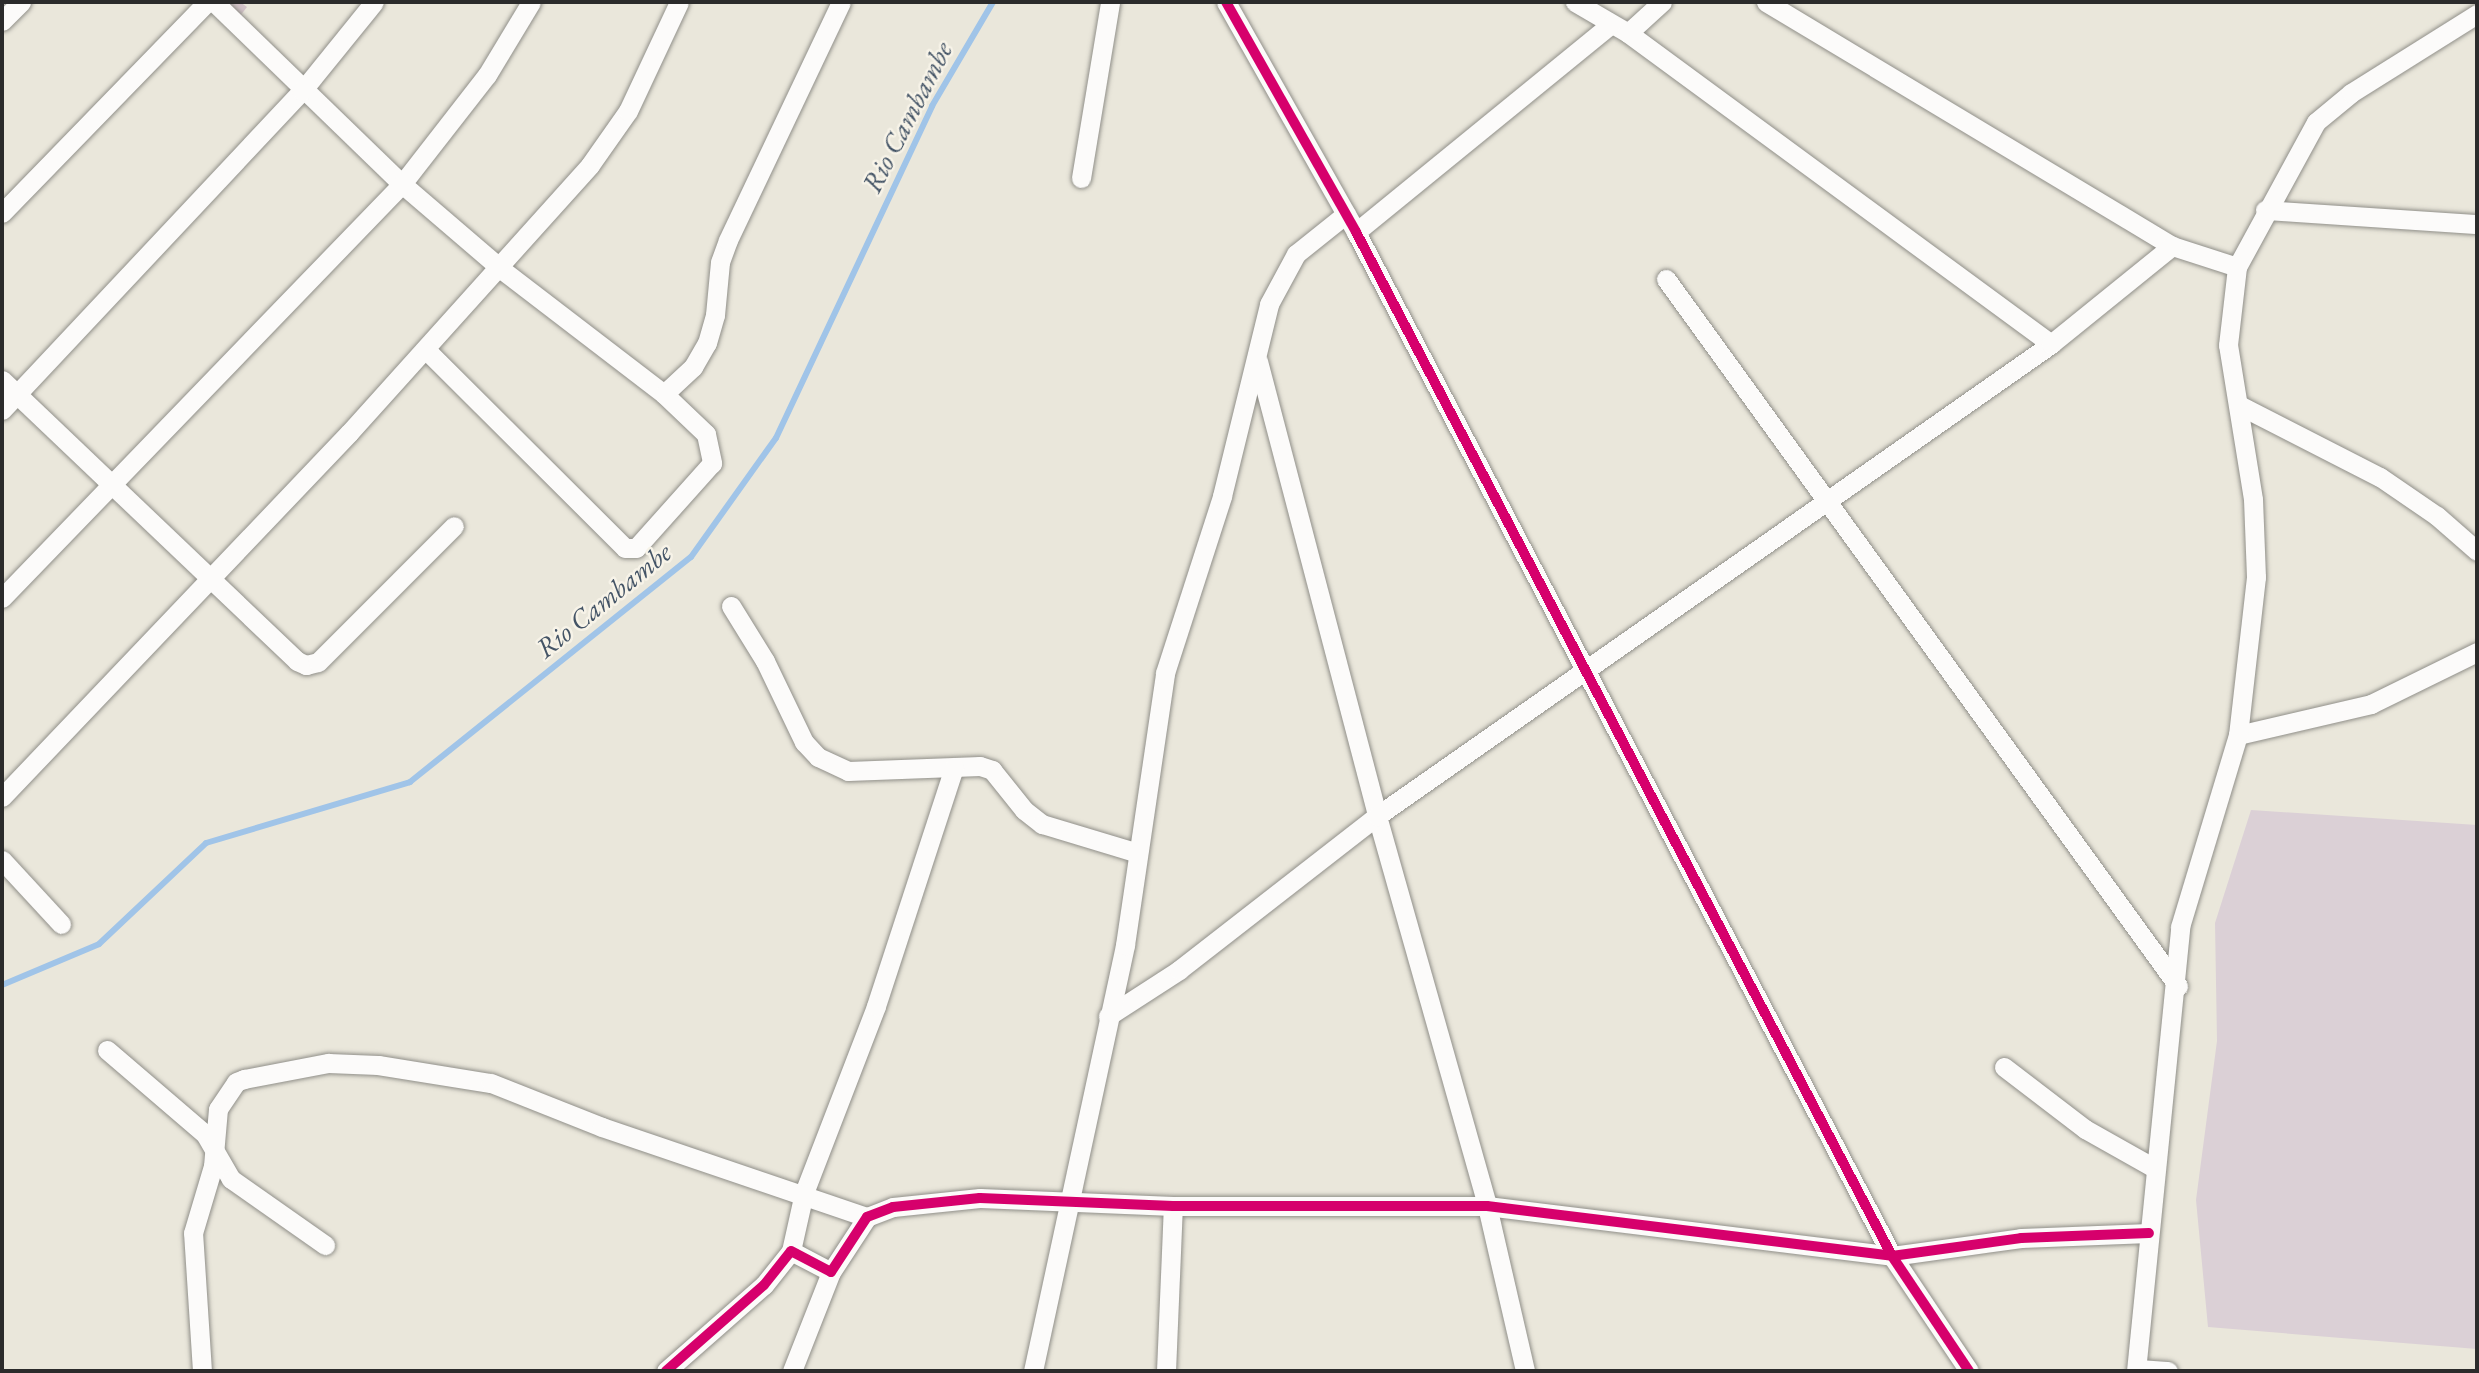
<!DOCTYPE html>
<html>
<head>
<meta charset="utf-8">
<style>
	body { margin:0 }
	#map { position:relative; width:2479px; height:1373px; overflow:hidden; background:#eae7db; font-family:"EB Garamond",serif }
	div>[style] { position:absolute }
	.industrial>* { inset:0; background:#dbd0d6 }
	.stream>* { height:6px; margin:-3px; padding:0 3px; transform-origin:3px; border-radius:3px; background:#a0c4e8 }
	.building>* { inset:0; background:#d2c3c8 }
	.roads { filter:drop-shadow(0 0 2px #908f89) drop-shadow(0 0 2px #908f89) }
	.street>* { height:19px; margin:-9.5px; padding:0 9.5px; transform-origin:9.5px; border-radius:9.5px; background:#fcfbfa }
	.cycleway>* { height:10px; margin:-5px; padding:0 5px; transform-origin:5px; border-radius:5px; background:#d6006c }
	span { translate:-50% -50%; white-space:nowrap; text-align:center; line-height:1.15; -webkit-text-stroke:5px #f7f3e8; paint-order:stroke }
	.water-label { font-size:28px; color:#445466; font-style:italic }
	.frame { position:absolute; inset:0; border:4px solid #2b2b2b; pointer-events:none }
</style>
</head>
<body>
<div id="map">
	<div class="industrial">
		<i style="clip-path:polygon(2251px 810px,2477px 825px,2477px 1349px,2208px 1327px,2196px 1200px,2217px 1041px,2215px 923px)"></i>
	</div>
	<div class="stream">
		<i style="left:2px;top:985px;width:105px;rotate:-22.9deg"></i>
		<i style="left:99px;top:944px;width:147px;rotate:-43.3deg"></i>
		<i style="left:206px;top:843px;width:213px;rotate:-16.6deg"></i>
		<i style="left:410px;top:782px;width:360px;rotate:-38.7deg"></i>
		<i style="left:691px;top:557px;width:146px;rotate:-54.5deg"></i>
		<i style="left:776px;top:438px;width:367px;rotate:-64.8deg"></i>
		<i style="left:932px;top:106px;width:121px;rotate:-59.6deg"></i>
	</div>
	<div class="building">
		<i style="clip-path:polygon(224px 2px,240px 2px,247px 7px,240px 16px)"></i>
	</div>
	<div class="roads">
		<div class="street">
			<i style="left:214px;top:2px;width:262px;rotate:44.1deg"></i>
			<i style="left:402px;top:184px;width:130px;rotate:40.6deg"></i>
			<i style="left:501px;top:269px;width:205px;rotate:37.5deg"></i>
			<i style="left:664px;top:394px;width:58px;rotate:43.6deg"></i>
			<i style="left:706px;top:434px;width:30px;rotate:78deg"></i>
			<i style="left:712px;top:463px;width:114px;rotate:131.8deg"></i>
			<i style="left:636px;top:548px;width:11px;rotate:180deg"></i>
			<i style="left:625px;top:548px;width:282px;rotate:-135.1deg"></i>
			<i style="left:1226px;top:2px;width:264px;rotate:60.5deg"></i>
			<i style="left:1356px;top:232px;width:1156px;rotate:62.37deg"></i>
			<i style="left:1892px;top:1256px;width:138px;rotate:56.2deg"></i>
			<i style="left:1575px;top:2px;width:61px;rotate:30.3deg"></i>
			<i style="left:1628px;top:33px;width:525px;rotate:36.32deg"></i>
			<i style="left:1766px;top:2px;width:474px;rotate:31deg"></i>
			<i style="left:2172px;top:246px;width:68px;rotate:17.9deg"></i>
			<i style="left:2px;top:21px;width:27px;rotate:-45deg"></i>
			<i style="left:1628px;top:33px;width:46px;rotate:-42.4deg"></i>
			<i style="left:1081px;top:178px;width:178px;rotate:-80.6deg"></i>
			<i style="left:2265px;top:210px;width:212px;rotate:3.8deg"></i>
			<i style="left:2px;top:213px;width:294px;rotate:-45.8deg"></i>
			<i style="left:1356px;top:232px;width:329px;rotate:-39.2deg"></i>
			<i style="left:1666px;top:279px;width:873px;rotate:54.09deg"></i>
			<i style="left:1258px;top:361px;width:470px;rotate:75.3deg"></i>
			<i style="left:1377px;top:816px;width:405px;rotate:74.2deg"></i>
			<i style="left:1487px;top:1206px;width:169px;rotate:77deg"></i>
			<i style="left:2px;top:380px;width:407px;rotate:43.6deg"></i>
			<i style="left:297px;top:661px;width:10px;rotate:24deg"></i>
			<i style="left:306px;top:665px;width:12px;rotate:-14deg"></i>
			<i style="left:318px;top:662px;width:192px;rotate:-45deg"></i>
			<i style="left:664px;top:394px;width:40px;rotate:-43deg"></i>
			<i style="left:693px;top:367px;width:28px;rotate:-60deg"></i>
			<i style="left:707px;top:343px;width:29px;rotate:-74deg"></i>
			<i style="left:715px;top:315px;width:53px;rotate:-84.6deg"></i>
			<i style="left:720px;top:262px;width:23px;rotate:-70deg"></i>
			<i style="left:728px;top:240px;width:263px;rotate:-64.6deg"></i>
			<i style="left:2239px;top:405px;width:158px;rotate:27.1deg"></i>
			<i style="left:2380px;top:477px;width:69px;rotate:34.4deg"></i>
			<i style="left:2437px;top:516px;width:53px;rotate:41.2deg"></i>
			<i style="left:2px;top:410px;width:438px;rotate:-46.8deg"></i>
			<i style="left:302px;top:91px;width:114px;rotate:-51deg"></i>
			<i style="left:2px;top:598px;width:576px;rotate:-45.99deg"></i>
			<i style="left:402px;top:184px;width:138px;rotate:-52.1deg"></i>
			<i style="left:487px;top:75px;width:85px;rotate:-58.9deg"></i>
			<i style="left:731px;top:606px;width:65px;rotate:58.3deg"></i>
			<i style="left:765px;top:661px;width:90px;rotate:64.3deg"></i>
			<i style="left:804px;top:742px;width:21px;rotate:47deg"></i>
			<i style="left:818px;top:757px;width:33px;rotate:25deg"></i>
			<i style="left:848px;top:771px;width:132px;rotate:-2.2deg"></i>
			<i style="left:980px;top:766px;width:13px;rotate:18deg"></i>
			<i style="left:992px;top:770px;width:51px;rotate:51.3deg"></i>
			<i style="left:1024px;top:810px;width:23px;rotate:38deg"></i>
			<i style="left:1042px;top:824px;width:100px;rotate:16.8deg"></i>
			<i style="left:2238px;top:735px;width:137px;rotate:-13.1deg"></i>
			<i style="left:2371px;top:704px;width:118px;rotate:-26.1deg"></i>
			<i style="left:2px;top:797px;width:503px;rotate:-46.37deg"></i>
			<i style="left:349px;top:433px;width:360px;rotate:-48deg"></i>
			<i style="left:590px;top:165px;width:66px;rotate:-54.9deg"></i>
			<i style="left:628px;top:111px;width:120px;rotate:-64.9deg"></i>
			<i style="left:2px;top:860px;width:87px;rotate:47.3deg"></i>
			<i style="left:1108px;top:1016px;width:85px;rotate:-32.9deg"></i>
			<i style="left:1179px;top:970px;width:251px;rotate:-37.9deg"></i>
			<i style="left:1377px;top:816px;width:823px;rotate:-35deg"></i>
			<i style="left:2051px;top:344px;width:156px;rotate:-39deg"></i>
			<i style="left:107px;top:1050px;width:129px;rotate:40.6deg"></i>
			<i style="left:205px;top:1134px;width:52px;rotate:60deg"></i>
			<i style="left:231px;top:1179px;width:115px;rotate:35.1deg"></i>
			<i style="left:2004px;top:1067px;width:102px;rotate:37.4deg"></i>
			<i style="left:2085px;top:1129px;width:81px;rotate:29.4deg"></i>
			<i style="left:791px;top:1251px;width:59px;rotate:-77.4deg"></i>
			<i style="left:804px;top:1193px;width:200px;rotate:-68.9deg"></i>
			<i style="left:876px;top:1006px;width:251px;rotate:-71.9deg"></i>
			<i style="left:2137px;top:1369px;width:31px;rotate:4deg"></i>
			<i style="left:202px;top:1371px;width:138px;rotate:-93.7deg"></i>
			<i style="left:193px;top:1233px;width:70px;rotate:-73.4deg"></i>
			<i style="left:213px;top:1166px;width:57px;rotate:-85deg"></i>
			<i style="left:218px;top:1109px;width:32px;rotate:-56deg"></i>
			<i style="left:236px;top:1082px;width:9px;rotate:-21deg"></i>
			<i style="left:244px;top:1079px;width:86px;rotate:-10.8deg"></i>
			<i style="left:328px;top:1063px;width:50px;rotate:2.3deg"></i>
			<i style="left:378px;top:1065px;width:114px;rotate:9.1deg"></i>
			<i style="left:491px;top:1083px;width:119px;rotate:21.6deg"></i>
			<i style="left:602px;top:1127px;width:280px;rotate:18.8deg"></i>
			<i style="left:666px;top:1371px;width:130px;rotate:-41.3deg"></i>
			<i style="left:764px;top:1285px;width:43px;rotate:-51.5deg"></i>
			<i style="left:791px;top:1251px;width:45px;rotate:27.7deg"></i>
			<i style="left:831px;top:1272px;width:66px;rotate:-56.8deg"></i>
			<i style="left:867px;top:1217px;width:28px;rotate:-21deg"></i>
			<i style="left:893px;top:1207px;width:87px;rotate:-5.9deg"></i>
			<i style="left:980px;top:1198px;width:193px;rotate:2.4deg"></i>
			<i style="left:1173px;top:1206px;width:314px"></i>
			<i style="left:1487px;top:1206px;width:408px;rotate:7deg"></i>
			<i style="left:1892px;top:1256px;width:130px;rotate:-7.9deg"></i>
			<i style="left:2021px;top:1238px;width:128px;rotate:-2.2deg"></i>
			<i style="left:792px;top:1371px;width:106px;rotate:-68.5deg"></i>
			<i style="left:1033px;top:1371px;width:436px;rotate:-77.8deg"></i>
			<i style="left:1125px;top:945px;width:275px;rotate:-81.6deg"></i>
			<i style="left:1165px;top:673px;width:186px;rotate:-72.1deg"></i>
			<i style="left:1222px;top:496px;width:198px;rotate:-76.2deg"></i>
			<i style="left:1269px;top:304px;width:57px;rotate:-61.6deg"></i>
			<i style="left:1296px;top:254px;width:64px;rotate:-38.7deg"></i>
			<i style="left:1166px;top:1371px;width:165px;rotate:-87.6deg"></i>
			<i style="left:2136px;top:1371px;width:446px;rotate:-84.3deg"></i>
			<i style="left:2180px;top:927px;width:201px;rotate:-73.2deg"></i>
			<i style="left:2238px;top:735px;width:159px;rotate:-83.5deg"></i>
			<i style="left:2256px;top:577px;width:78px;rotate:-92.2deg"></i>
			<i style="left:2253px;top:499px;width:156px;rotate:-99.2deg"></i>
			<i style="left:2228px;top:345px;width:79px;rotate:-83.4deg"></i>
			<i style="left:2237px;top:267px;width:165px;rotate:-61.4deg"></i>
			<i style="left:2316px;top:122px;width:45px;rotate:-39.6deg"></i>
			<i style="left:2351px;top:93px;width:149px;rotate:-32.1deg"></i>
		</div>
	</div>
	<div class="cycleway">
		<i style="left:1226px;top:2px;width:264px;rotate:60.5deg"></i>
		<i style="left:1356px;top:232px;width:1156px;rotate:62.37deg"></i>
		<i style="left:1892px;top:1256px;width:138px;rotate:56.2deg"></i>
		<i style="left:666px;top:1371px;width:130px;rotate:-41.3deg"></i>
		<i style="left:764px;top:1285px;width:43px;rotate:-51.5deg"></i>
		<i style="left:791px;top:1251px;width:45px;rotate:27.7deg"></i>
		<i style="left:831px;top:1272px;width:66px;rotate:-56.8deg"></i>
		<i style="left:867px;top:1217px;width:28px;rotate:-21deg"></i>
		<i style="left:893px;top:1207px;width:87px;rotate:-5.9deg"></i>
		<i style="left:980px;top:1198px;width:193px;rotate:2.4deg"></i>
		<i style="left:1173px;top:1206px;width:314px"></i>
		<i style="left:1487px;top:1206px;width:408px;rotate:7deg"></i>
		<i style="left:1892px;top:1256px;width:130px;rotate:-7.9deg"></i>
		<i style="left:2021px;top:1238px;width:128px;rotate:-2.2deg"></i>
	</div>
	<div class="water-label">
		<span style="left:907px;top:117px;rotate:-63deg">Rio Cambambe</span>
		<span style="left:603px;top:600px;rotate:-39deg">Rio Cambambe</span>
	</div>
	<div class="frame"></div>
</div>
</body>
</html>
